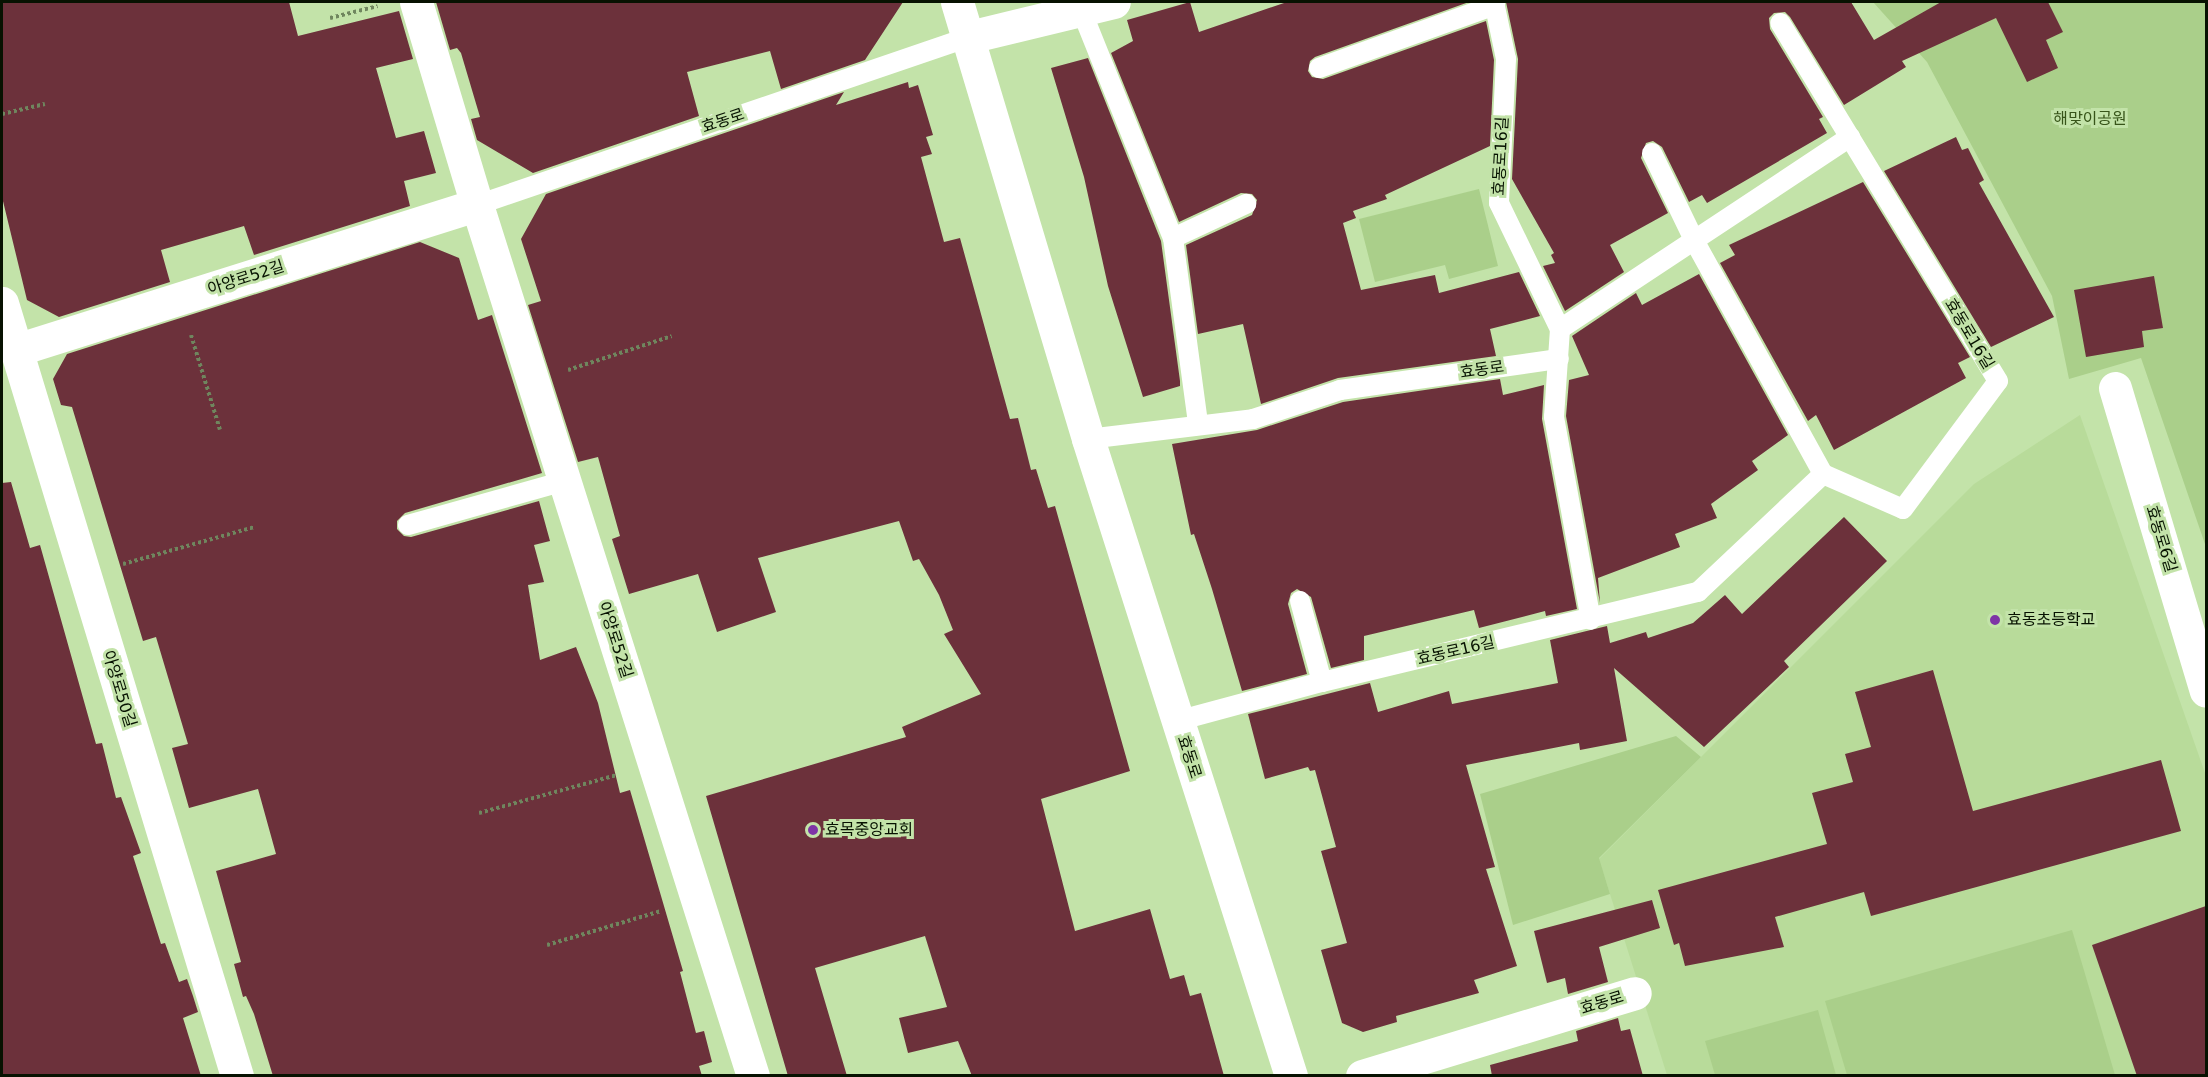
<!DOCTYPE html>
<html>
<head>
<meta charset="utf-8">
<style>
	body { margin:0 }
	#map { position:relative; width:2208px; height:1077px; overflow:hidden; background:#c3e3a9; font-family:"DejaVu Sans","Noto Sans KR",sans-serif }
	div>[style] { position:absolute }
	.built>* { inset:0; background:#b8db9a }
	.green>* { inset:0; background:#aacf8a }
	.building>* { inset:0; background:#6c313b }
	.path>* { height:4px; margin-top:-2px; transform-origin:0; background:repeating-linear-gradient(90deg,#6f865e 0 3px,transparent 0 6px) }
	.lane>* { height:20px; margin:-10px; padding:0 10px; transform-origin:10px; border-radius:10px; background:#fff }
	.street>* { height:33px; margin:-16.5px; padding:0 16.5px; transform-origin:16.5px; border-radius:16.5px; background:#fff }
	.secondary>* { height:33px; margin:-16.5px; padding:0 16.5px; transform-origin:16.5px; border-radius:16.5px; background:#fff }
	.dots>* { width:16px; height:16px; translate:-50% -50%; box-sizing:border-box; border:3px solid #c3e3a9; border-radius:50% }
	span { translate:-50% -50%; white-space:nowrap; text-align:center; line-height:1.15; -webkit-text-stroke:6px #c3e3a9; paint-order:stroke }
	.park-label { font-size:16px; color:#375419 }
	.street-label { font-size:16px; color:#071201 }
	.poi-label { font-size:16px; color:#071201 }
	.left { translate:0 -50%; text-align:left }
	.frame { position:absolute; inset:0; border:3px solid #071201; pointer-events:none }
</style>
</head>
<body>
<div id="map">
	<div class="built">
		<i style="clip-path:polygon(2080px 415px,2206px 776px,2206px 1075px,1667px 1075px,1599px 859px,1974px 484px)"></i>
	</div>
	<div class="green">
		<i style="clip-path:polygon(1873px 2px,2206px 2px,2206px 547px,2141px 358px,2069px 379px,2052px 296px,1927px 62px)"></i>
		<i style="clip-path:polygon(1479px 189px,1498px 266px,1449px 279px,1445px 265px,1375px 282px,1359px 219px)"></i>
		<i style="clip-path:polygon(1676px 736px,1701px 757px,1599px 858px,1610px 894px,1513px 925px,1480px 794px)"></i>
		<i style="clip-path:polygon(2072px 930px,2115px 1075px,1847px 1075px,1825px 1001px)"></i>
		<i style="clip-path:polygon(1818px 1010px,1836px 1075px,1715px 1075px,1705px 1041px)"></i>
	</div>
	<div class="building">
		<i style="clip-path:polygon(2px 2px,289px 2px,298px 36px,399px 11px,413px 59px,376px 68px,396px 138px,424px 131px,436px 173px,404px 181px,410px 206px,254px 255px,244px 226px,161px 250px,170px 282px,59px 317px,27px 300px,2px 197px)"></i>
		<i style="clip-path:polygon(436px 2px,903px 2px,865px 60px,781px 89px,770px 51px,687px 72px,699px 116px,533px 173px,477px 140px,471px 119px,480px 117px,461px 53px,457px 48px,450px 50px)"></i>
		<i style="clip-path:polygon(1190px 2px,1199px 32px,1287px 2px,1469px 2px,1315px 57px,1310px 61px,1308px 71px,1312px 77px,1323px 79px,1486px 21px,1494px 60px,1490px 146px,1385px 195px,1387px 199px,1353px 211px,1356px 218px,1343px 223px,1361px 290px,1435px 275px,1439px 293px,1519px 272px,1540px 316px,1490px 329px,1496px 356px,1338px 378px,1261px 404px,1243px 324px,1198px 334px,1186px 245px,1252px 215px,1257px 200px,1252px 194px,1241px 193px,1179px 222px,1111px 53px,1133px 41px,1127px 20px)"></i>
		<i style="clip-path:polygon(1506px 2px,1851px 2px,1874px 40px,1941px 2px,2048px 2px,2063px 32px,2046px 40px,2058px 68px,2027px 82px,1996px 18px,1902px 61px,1906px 67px,1844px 105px,1790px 17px,1785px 12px,1774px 13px,1769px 18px,1770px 29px,1823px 117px,1819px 119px,1827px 133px,1707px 203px,1702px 195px,1689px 202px,1662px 147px,1653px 141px,1646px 143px,1641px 158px,1668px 213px,1610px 245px,1624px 272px,1565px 311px,1543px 266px,1555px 263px,1551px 255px,1554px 253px,1512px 179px,1518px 59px)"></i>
		<i style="clip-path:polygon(1088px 58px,1161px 241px,1180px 381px,1180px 386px,1143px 397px,1108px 286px,1084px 177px,1051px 68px)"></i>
		<i style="clip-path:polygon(908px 82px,909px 88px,918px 85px,933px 135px,926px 137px,932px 154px,921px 157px,944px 242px,960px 238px,1010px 419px,1018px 418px,1031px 470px,1036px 469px,1048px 508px,1055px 506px,1130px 771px,1041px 799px,1075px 931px,1150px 909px,1170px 979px,1184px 975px,1190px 996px,1201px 993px,1224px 1076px,972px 1076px,958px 1041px,908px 1053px,899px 1018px,947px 1007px,925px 936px,815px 968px,847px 1076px,788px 1076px,706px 796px,906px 737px,902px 727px,981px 694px,944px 634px,953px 630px,939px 595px,919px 559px,913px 561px,899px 521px,758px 558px,776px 612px,717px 632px,698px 574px,629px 594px,612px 539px,620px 536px,598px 457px,578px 462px,528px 305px,541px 301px,521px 239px,546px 194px,844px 92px,836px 105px)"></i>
		<i style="clip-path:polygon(1956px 137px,1962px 150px,1968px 148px,1984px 180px,1979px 183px,2054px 317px,1991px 347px,1884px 171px)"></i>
		<i style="clip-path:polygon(1863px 182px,1970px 357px,1958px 363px,1966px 378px,1834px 450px,1816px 415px,1808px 421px,1720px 263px,1735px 255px,1729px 245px)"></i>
		<i style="clip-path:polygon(420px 242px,459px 258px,478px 320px,492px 315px,542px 473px,405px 513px,397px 521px,397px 529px,404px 536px,411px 537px,539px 501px,550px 541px,534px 545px,544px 582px,528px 585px,540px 660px,576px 647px,598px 703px,620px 793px,630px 790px,683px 971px,680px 972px,696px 1033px,704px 1031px,712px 1062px,699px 1066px,702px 1076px,273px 1076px,254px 1014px,246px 996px,243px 997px,234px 964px,241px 962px,216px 871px,276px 854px,258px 789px,189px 808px,172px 748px,188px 744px,156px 637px,143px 641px,72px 407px,61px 405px,53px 379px,67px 354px)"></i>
		<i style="clip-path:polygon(1699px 274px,1788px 435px,1752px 461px,1758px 470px,1711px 504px,1717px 518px,1675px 534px,1680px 547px,1598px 578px,1600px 603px,1566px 416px,1569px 380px,1589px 375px,1572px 336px,1636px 293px,1642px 305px)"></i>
		<i style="clip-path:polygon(2154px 276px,2163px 328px,2142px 331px,2144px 347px,2086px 357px,2074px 290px)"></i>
		<i style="clip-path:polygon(1500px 379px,1503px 395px,1544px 385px,1542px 419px,1577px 609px,1546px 616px,1545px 611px,1479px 628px,1474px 610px,1364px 636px,1364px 660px,1331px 668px,1311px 597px,1297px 589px,1291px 593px,1288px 604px,1307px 674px,1242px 691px,1212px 589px,1194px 534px,1191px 535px,1172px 444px,1257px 430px,1343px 402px)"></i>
		<i style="clip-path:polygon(11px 482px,30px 548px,40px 545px,96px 744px,102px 743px,116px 798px,121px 797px,141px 853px,133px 856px,161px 944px,165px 943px,179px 982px,187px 979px,193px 996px,198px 1012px,183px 1018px,201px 1076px,2px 1076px,2px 483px)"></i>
		<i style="clip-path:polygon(1844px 517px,1887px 561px,1784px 661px,1789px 667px,1704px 747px,1614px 668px,1627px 741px,1580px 750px,1579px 743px,1466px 765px,1495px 867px,1486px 869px,1517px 966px,1474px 980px,1479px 993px,1396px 1016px,1397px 1022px,1363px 1032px,1342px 1023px,1321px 950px,1347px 943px,1321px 851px,1336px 847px,1315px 770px,1310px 771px,1308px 767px,1265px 779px,1248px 714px,1370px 683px,1378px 712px,1449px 691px,1452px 704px,1558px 683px,1550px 640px,1607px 626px,1610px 643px,1646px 632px,1648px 638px,1693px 623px,1725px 595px,1742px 614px)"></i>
		<i style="clip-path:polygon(1933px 670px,1973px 811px,2161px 760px,2181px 831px,1871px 916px,1864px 892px,1775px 917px,1784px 947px,1685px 966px,1679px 943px,1674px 945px,1658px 890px,1827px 844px,1812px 793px,1853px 782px,1845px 754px,1871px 747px,1855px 692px)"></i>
		<i style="clip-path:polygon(1652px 900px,1660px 928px,1599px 947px,1608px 982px,1568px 994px,1565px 978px,1547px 983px,1534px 931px)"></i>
		<i style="clip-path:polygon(2206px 906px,2206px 1076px,2137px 1076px,2092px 945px)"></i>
		<i style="clip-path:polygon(1618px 1018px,1621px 1031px,1630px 1029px,1643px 1076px,1492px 1076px,1490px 1065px,1578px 1041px,1576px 1031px)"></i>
	</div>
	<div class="path">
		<i style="left:330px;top:18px;width:49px;rotate:-14deg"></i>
		<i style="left:2px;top:114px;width:44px;rotate:-13.1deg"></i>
		<i style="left:191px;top:335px;width:99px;rotate:73deg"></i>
		<i style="left:568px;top:370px;width:109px;rotate:-18.1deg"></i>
		<i style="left:123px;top:564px;width:137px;rotate:-15.7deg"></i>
		<i style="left:479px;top:813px;width:143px;rotate:-15.4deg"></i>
		<i style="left:547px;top:945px;width:119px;rotate:-16.6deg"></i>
	</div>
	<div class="lane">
		<i style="left:1494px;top:2px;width:58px;rotate:78.1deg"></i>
		<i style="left:1506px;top:59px;width:144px;rotate:92.8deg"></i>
		<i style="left:1499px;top:203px;width:140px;rotate:64.2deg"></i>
		<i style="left:1560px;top:329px;width:88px;rotate:93.9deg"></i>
		<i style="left:1554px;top:417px;width:206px;rotate:79.7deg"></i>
		<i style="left:1082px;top:12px;width:244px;rotate:68.1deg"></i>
		<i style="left:1173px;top:238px;width:187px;rotate:82.3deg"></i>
		<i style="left:1319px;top:68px;width:187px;rotate:-19.7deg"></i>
		<i style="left:1652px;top:153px;width:99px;rotate:64.2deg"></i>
		<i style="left:1695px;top:242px;width:265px;rotate:61.1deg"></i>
		<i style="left:1823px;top:474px;width:87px;rotate:23.6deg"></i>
		<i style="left:1903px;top:509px;width:159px;rotate:-53.4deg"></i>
		<i style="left:1998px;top:381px;width:419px;rotate:-121.3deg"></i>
		<i style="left:477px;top:205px;width:520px;rotate:-18.85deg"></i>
		<i style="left:1173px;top:238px;width:81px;rotate:-25deg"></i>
		<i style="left:1560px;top:329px;width:348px;rotate:-33.5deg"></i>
		<i style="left:1088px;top:439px;width:166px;rotate:-6.9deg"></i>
		<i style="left:1253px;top:419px;width:92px;rotate:-18.4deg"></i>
		<i style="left:1340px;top:390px;width:221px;rotate:-8.1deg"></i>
		<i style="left:408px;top:525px;width:163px;rotate:-15.7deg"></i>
		<i style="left:1300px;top:601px;width:84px;rotate:74.8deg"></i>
		<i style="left:1177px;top:721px;width:150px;rotate:-15.1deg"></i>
		<i style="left:1322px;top:682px;width:387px;rotate:-13.5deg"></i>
		<i style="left:1698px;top:592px;width:172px;rotate:-43.3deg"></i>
	</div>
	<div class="street">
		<i style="left:416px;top:2px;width:212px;rotate:73.3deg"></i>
		<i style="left:477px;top:205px;width:914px;rotate:72.42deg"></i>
		<i style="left:969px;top:37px;width:149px;rotate:-13.6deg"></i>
		<i style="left:2px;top:303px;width:808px;rotate:73.09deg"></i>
		<i style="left:16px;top:350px;width:483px;rotate:-17.5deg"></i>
		<i style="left:2115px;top:388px;width:316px;rotate:73.3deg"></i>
		<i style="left:1362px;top:1076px;width:285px;rotate:-16.9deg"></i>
	</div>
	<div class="secondary">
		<i style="left:957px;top:2px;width:456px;rotate:73.3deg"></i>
		<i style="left:1088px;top:439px;width:669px;rotate:72.32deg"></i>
	</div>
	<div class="dots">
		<i style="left:1995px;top:620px;background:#7e34a6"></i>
		<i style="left:813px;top:830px;background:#7e34a6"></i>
	</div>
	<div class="park-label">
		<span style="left:2090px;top:119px">해맞이공원</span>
	</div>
	<div class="street-label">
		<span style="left:723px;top:121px;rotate:-19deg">효동로</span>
		<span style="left:1501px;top:156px;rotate:-87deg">효동로16길</span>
		<span style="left:246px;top:278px;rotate:-18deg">아양로52길</span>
		<span style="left:1969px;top:334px;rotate:59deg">효동로16길</span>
		<span style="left:1482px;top:370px;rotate:-8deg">효동로</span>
		<span style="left:2161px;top:539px;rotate:73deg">효동로6길</span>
		<span style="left:615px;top:640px;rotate:72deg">아양로52길</span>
		<span style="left:1456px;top:651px;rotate:-13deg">효동로16길</span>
		<span style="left:119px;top:689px;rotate:73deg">아양로50길</span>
		<span style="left:1189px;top:757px;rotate:72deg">효동로</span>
		<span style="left:1602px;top:1003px;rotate:-17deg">효동로</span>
	</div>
	<div class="poi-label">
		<span class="left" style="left:2007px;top:620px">효동초등학교</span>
		<span class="left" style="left:825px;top:830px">효목중앙교회</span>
	</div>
	<div class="frame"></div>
</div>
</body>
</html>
